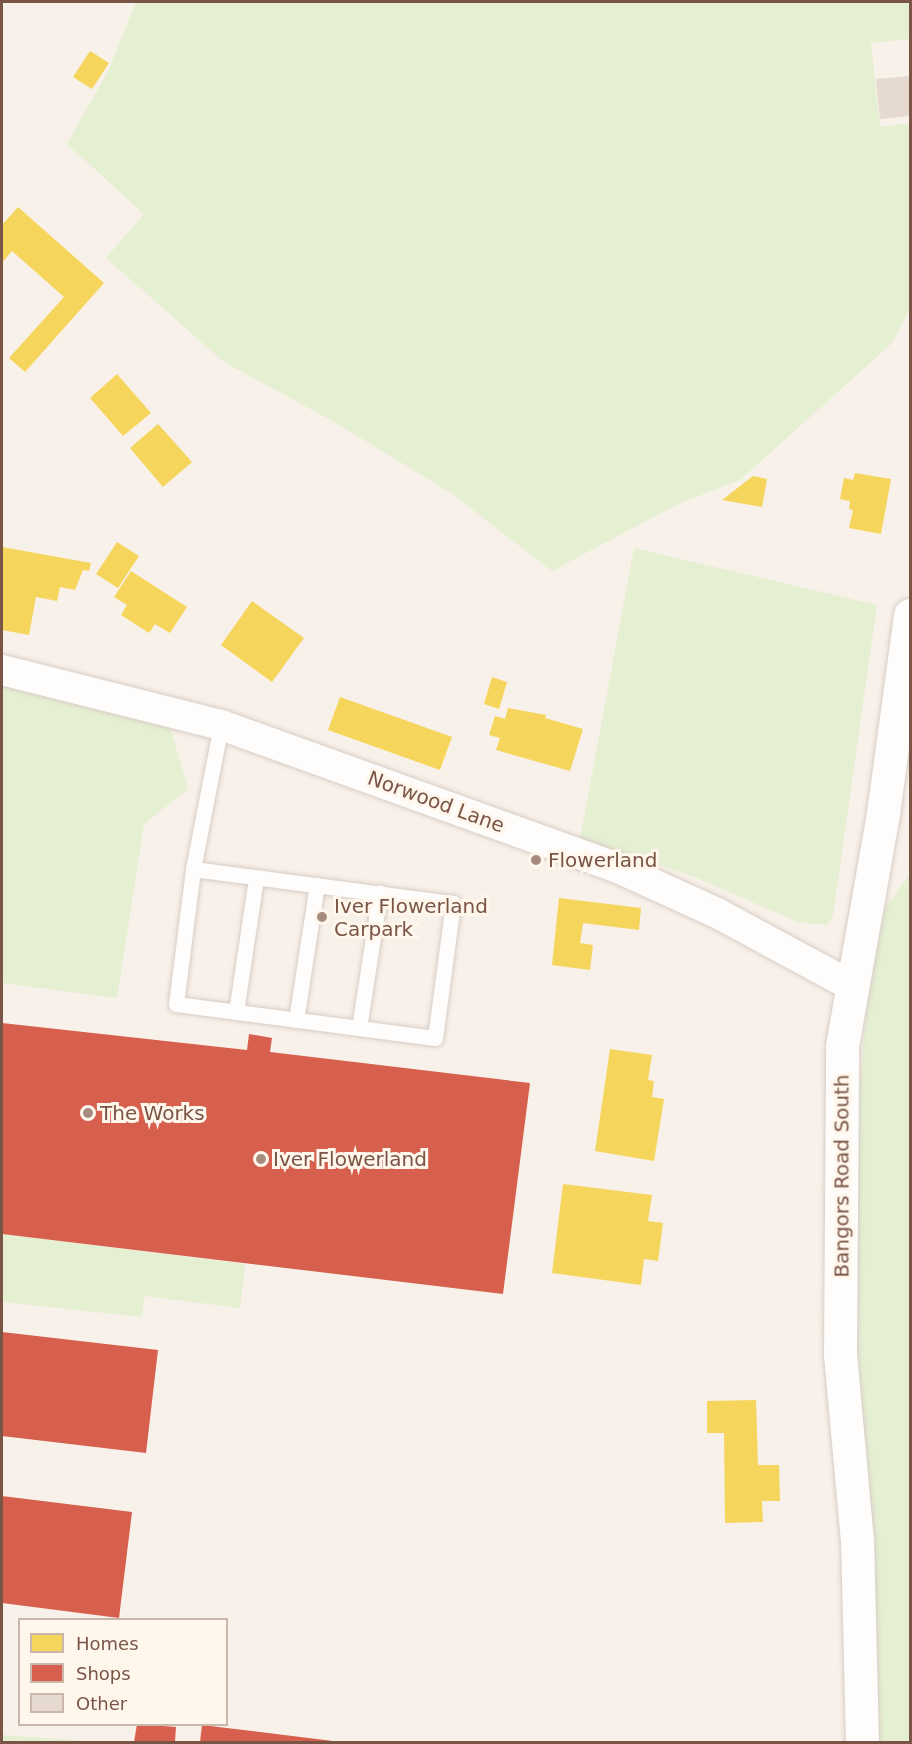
<!DOCTYPE html>
<html>
<head>
<meta charset="utf-8">
<style>
	body { margin:0 }
	#map { position:relative; width:912px; height:1744px; overflow:hidden; background:#f8f1e9; font-family:"DejaVu Sans",sans-serif }
	div>[style] { position:absolute }
	.green>* { inset:0; background:#e5efd2 }
	.homes>* { inset:0; background:#f6d55c }
	.shops>* { inset:0; background:#d6604d }
	.building>* { inset:0; background:#e5d9d0 }
	.roads { filter:drop-shadow(0 0 2px #d7cdc6) drop-shadow(0 0 2px #d7cdc6) }
	.lane>* { height:15px; margin:-7.5px; padding:0 7.5px; transform-origin:7.5px; border-radius:7.5px; background:#fefdfc }
	.street>* { height:30px; margin:-15px; padding:0 15px; transform-origin:15px; border-radius:15px; background:#fefdfc }
	.secondary>* { height:33px; margin:-16.5px; padding:0 16.5px; transform-origin:16.5px; border-radius:16.5px; background:#fefdfc }
	.dots>* { width:16px; height:16px; translate:-50% -50%; box-sizing:border-box; border:3px solid #fff6ec; border-radius:50% }
	span { translate:-50% -50%; white-space:nowrap; text-align:center; line-height:1.15; -webkit-text-stroke:6px #fff6ec; paint-order:stroke }
	.street-label { font-size:20px; color:#7a5546 }
	.poi-label { font-size:20px; color:#7a5546 }
	.left { translate:0 -50%; text-align:left }
	.frame { position:absolute; inset:0; border:3px solid #7a5546; pointer-events:none }
	.legend { position:absolute; left:18px; top:1618px; width:210px; height:108px; box-sizing:border-box; background:#fff6ec; border:2px solid #cab6aa; margin:0; padding:8px 10px; list-style:none; font-size:18px; color:#7a5546 }
	.legend li { display:flex; align-items:center; gap:12px; height:30px }
	.legend b { width:30px; border:2px solid #cab6aa }
</style>
</head>
<body>
<div id="map">
	<div class="green">
		<i style="clip-path:polygon(136px 2px,910px 2px,910px 39px,871px 43px,880px 127px,910px 123px,910px 310px,891px 344px,740px 480px,678px 504px,552px 571px,451px 493px,336px 423px,224px 362px,106px 258px,144px 214px,67px 144px,108px 71px)"></i>
		<i style="clip-path:polygon(634px 548px,877px 605px,833px 916px,827px 925px,798px 922px,692px 876px,580px 839px)"></i>
		<i style="clip-path:polygon(2px 686px,39px 690px,168px 719px,188px 789px,144px 824px,117px 998px,2px 983px)"></i>
		<i style="clip-path:polygon(910px 874px,910px 1742px,874px 1742px,842px 1289px,874px 922px)"></i>
		<i style="clip-path:polygon(2px 1234px,245px 1264px,240px 1308px,144px 1296px,142px 1317px,2px 1302px)"></i>
		<i style="clip-path:polygon(2px 1735px,104px 1742px,2px 1742px)"></i>
	</div>
	<div class="homes">
		<i style="clip-path:polygon(90px 51px,109px 63px,92px 89px,73px 77px)"></i>
		<i style="clip-path:polygon(18px 207px,104px 283px,25px 372px,9px 358px,64px 297px,12px 251px,2px 263px,2px 225px)"></i>
		<i style="clip-path:polygon(117px 374px,151px 413px,123px 436px,90px 398px)"></i>
		<i style="clip-path:polygon(158px 424px,192px 462px,163px 487px,130px 448px)"></i>
		<i style="clip-path:polygon(855px 473px,891px 479px,881px 534px,849px 528px,853px 510px,849px 509px,850px 501px,840px 499px,844px 478px,853px 480px)"></i>
		<i style="clip-path:polygon(753px 476px,767px 479px,762px 507px,722px 500px)"></i>
		<i style="clip-path:polygon(117px 542px,139px 556px,118px 588px,96px 574px)"></i>
		<i style="clip-path:polygon(2px 547px,91px 563px,89px 571px,83px 570px,75px 590px,60px 587px,57px 601px,36px 597px,29px 635px,2px 630px)"></i>
		<i style="clip-path:polygon(131px 571px,187px 607px,170px 633px,155px 624px,149px 633px,121px 615px,127px 605px,114px 597px)"></i>
		<i style="clip-path:polygon(252px 601px,304px 638px,272px 682px,221px 645px)"></i>
		<i style="clip-path:polygon(492px 677px,507px 682px,499px 709px,484px 704px)"></i>
		<i style="clip-path:polygon(340px 697px,452px 737px,440px 770px,328px 730px)"></i>
		<i style="clip-path:polygon(508px 708px,546px 715px,545px 718px,583px 729px,570px 771px,496px 750px,500px 738px,489px 735px,495px 716px,505px 719px)"></i>
		<i style="clip-path:polygon(559px 898px,641px 908px,639px 930px,583px 923px,580px 943px,593px 945px,590px 970px,552px 965px)"></i>
		<i style="clip-path:polygon(610px 1049px,652px 1055px,648px 1080px,654px 1081px,652px 1097px,664px 1099px,654px 1161px,595px 1151px)"></i>
		<i style="clip-path:polygon(563px 1184px,652px 1195px,648px 1221px,663px 1223px,658px 1261px,644px 1259px,641px 1285px,552px 1273px)"></i>
		<i style="clip-path:polygon(756px 1400px,758px 1465px,779px 1465px,780px 1501px,762px 1501px,763px 1522px,725px 1523px,724px 1433px,707px 1433px,707px 1401px)"></i>
	</div>
	<div class="shops">
		<i style="clip-path:polygon(2px 1023px,247px 1050px,249px 1034px,272px 1038px,270px 1052px,530px 1083px,503px 1294px,2px 1234px)"></i>
		<i style="clip-path:polygon(2px 1332px,158px 1350px,146px 1453px,2px 1436px)"></i>
		<i style="clip-path:polygon(2px 1496px,132px 1512px,119px 1618px,2px 1603px)"></i>
		<i style="clip-path:polygon(137px 1724px,176px 1727px,175px 1742px,134px 1742px)"></i>
		<i style="clip-path:polygon(202px 1725px,333px 1741px,332px 1742px,200px 1742px)"></i>
	</div>
	<div class="building">
		<i style="clip-path:polygon(910px 76px,910px 116px,880px 119px,876px 79px)"></i>
	</div>
	<div class="roads">
		<div class="lane">
			<i style="left:193px;top:869px;width:262px;rotate:7.5deg"></i>
			<i style="left:453px;top:903px;width:136px;rotate:97.6deg"></i>
			<i style="left:435px;top:1038px;width:261px;rotate:-172.5deg"></i>
			<i style="left:176px;top:1004px;width:136px;rotate:-82.8deg"></i>
			<i style="left:193px;top:869px;width:147px;rotate:-79deg"></i>
			<i style="left:236px;top:1012px;width:135px;rotate:-81.5deg"></i>
			<i style="left:296px;top:1020px;width:137px;rotate:-81.2deg"></i>
			<i style="left:359px;top:1028px;width:137px;rotate:-81.2deg"></i>
		</div>
		<div class="street">
			<i style="left:2px;top:670px;width:226px;rotate:14.1deg"></i>
			<i style="left:221px;top:725px;width:420px;rotate:19.8deg"></i>
			<i style="left:616px;top:867px;width:111px;rotate:24.5deg"></i>
			<i style="left:717px;top:913px;width:151px;rotate:28.4deg"></i>
		</div>
		<div class="secondary">
			<i style="left:862px;top:1742px;width:201px;rotate:-91.4deg"></i>
			<i style="left:857px;top:1541px;width:187px;rotate:-95.2deg"></i>
			<i style="left:840px;top:1355px;width:309px;rotate:-89.6deg"></i>
			<i style="left:842px;top:1046px;width:237px;rotate:-80deg"></i>
			<i style="left:883px;top:813px;width:200px;rotate:-82.2deg"></i>
		</div>
	</div>
	<div class="dots">
		<i style="left:536px;top:860px;background:#a68c7f"></i>
		<i style="left:322px;top:917px;background:#a68c7f"></i>
		<i style="left:88px;top:1113px;background:#a68c7f"></i>
		<i style="left:261px;top:1159px;background:#a68c7f"></i>
	</div>
	<div class="street-label">
		<span style="left:436px;top:802px;rotate:20deg">Norwood Lane</span>
		<span style="left:842px;top:1176px;rotate:-90deg">Bangors Road South</span>
	</div>
	<div class="poi-label">
		<span class="left" style="left:548px;top:860px">Flowerland</span>
		<span class="left" style="left:334px;top:918px">Iver Flowerland<br>Carpark</span>
		<span class="left" style="left:100px;top:1113px">The Works</span>
		<span class="left" style="left:273px;top:1159px">Iver Flowerland</span>
	</div>
	<div class="frame"></div>
	<ul class="legend">
	<li><b style="height:16px;background:#f6d55c"></b>Homes</li>
	<li><b style="height:16px;background:#d6604d"></b>Shops</li>
	<li><b style="height:16px;background:#e5d9d0"></b>Other</li>
	</ul>
</div>
</body>
</html>
